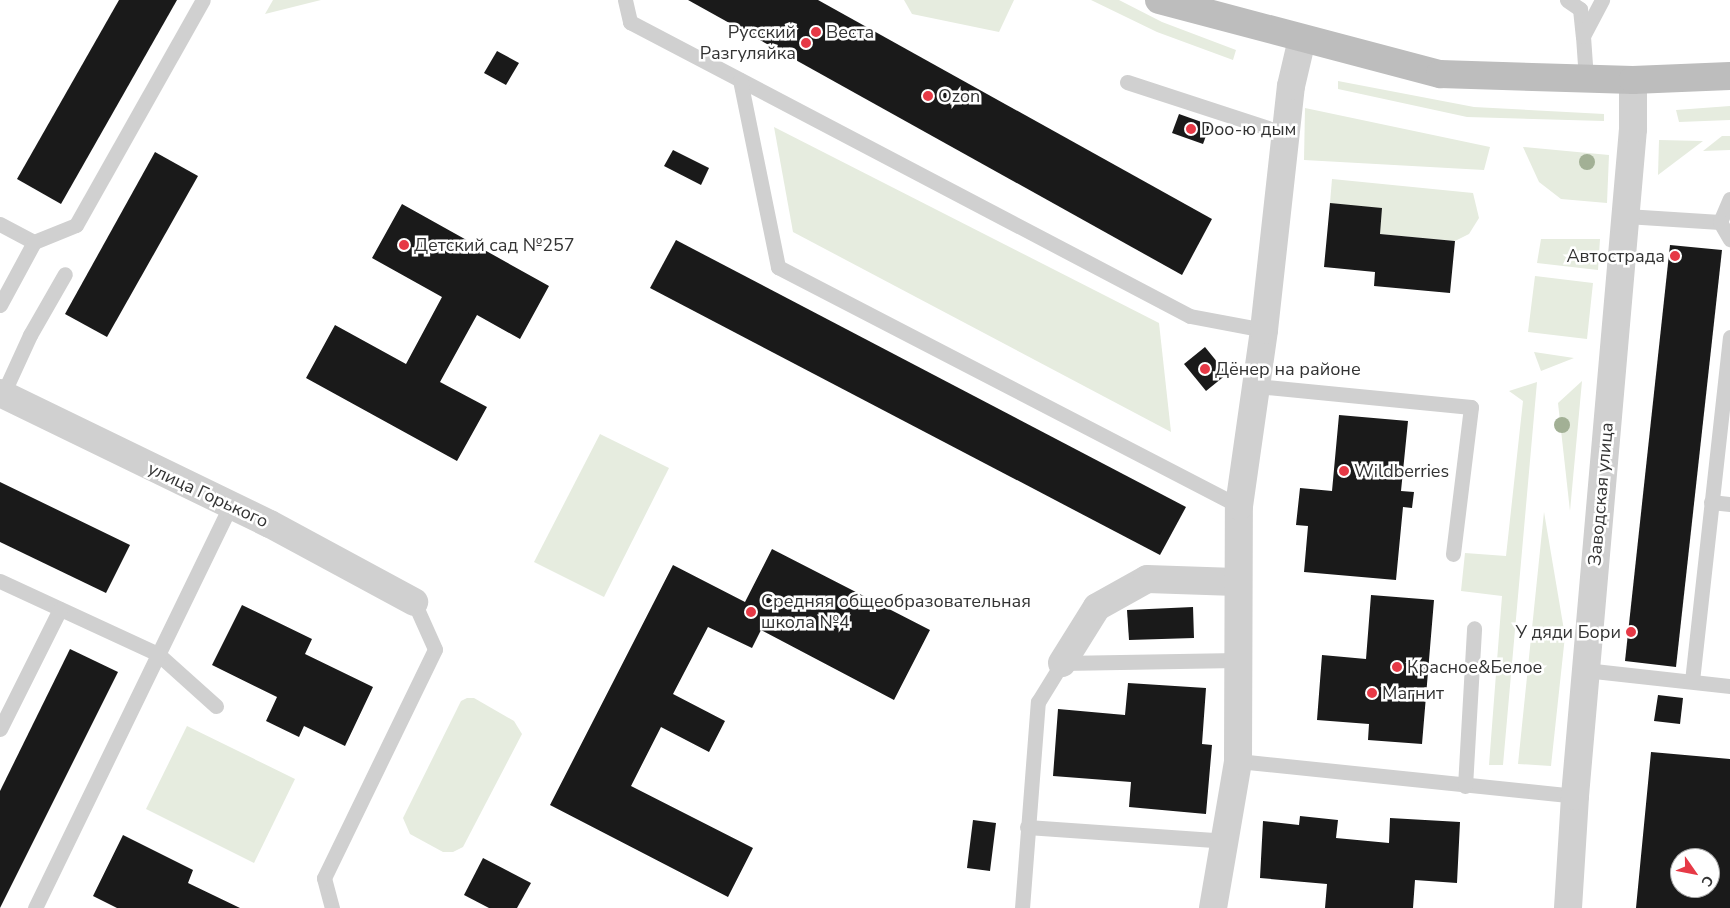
<!DOCTYPE html>
<html>
<head>
<meta charset="utf-8">
<style>
	body { margin:0 }
	#map { position:relative; width:1730px; height:908px; overflow:hidden; background:#fff; font-family:"Nunito Sans",sans-serif }
	div>[style] { position:absolute }
	.green>* { inset:0; background:#e6ecdf }
	.building>* { inset:0; background:#1a1a1a }
	.lane>* { height:15px; margin:-7.5px; padding:0 7.5px; transform-origin:7.5px; border-radius:7.5px; background:#d0d0d0 }
	.street>* { height:28px; margin:-14px; padding:0 14px; transform-origin:14px; border-radius:14px; background:#d0d0d0 }
	.secondary>* { height:28px; margin:-14px; padding:0 14px; transform-origin:14px; border-radius:14px; background:#bdbdbd }
	.trees>* { width:16px; height:16px; margin:-8px; border-radius:50%; background:#a2b095 }
	.dots>* { width:14px; height:14px; translate:-50% -50%; box-sizing:border-box; border:2px solid #fff; border-radius:50% }
	span { translate:-50% -50%; white-space:nowrap; text-align:center; line-height:1.15; -webkit-text-stroke:5px #fff; paint-order:stroke }
	.poi-label { font-size:18px; color:#333 }
	.left { translate:0 -50%; text-align:left }
	.right { translate:-100% -50%; text-align:right }
	.street-label { font-size:18px; color:#333 }
	.north { position:absolute; left:1670px; top:848px; width:50px; height:50px; box-sizing:border-box; background:#fff; border:1px solid #adadad; border-radius:50%; rotate:123deg; font-size:14px; font-weight:700; line-height:20px; text-align:center; color:#333 }
	.north::after { content:''; display:block; margin:auto; width:18px; height:22px; background:#e63946; clip-path:polygon(50% 0,100% 100%,50% 72%,0 100%) }
</style>
</head>
<body>
<div id="map">
	<div class="green">
		<i style="clip-path:polygon(273px 0,321px 0,265px 14px)"></i>
		<i style="clip-path:polygon(904px 0,1014px 0,999px 32px,912px 14px)"></i>
		<i style="clip-path:polygon(1091px 0,1119px 0,1162px 22px,1236px 50px,1233px 60px,1157px 32px)"></i>
		<i style="clip-path:polygon(1338px 81px,1474px 107px,1604px 114px,1604px 121px,1467px 117px,1338px 89px)"></i>
		<i style="clip-path:polygon(1730px 106px,1730px 120px,1679px 122px,1676px 110px)"></i>
		<i style="clip-path:polygon(1305px 108px,1490px 147px,1484px 170px,1304px 160px)"></i>
		<i style="clip-path:polygon(774px 127px,1159px 323px,1171px 432px,793px 232px)"></i>
		<i style="clip-path:polygon(1722px 136px,1730px 136px,1730px 150px,1703px 151px)"></i>
		<i style="clip-path:polygon(1659px 140px,1703px 141px,1658px 175px)"></i>
		<i style="clip-path:polygon(1523px 147px,1609px 155px,1607px 203px,1561px 199px,1539px 182px)"></i>
		<i style="clip-path:polygon(1332px 179px,1473px 193px,1479px 218px,1469px 234px,1455px 241px,1380px 234px,1330px 203px)"></i>
		<i style="clip-path:polygon(1541px 239px,1600px 239px,1598px 270px,1537px 263px)"></i>
		<i style="clip-path:polygon(1535px 276px,1593px 283px,1587px 339px,1528px 332px)"></i>
		<i style="clip-path:polygon(1534px 352px,1574px 358px,1541px 371px)"></i>
		<i style="clip-path:polygon(1582px 381px,1570px 511px,1558px 403px)"></i>
		<i style="clip-path:polygon(1537px 382px,1503px 765px,1489px 765px,1502px 596px,1461px 591px,1465px 553px,1506px 556px,1523px 401px,1509px 391px)"></i>
		<i style="clip-path:polygon(600px 434px,669px 468px,604px 597px,534px 562px)"></i>
		<i style="clip-path:polygon(1544px 512px,1565px 636px,1551px 766px,1518px 764px)"></i>
		<i style="clip-path:polygon(467px 698px,474px 698px,514px 721px,522px 734px,463px 847px,453px 852px,443px 852px,410px 834px,403px 818px,461px 701px)"></i>
		<i style="clip-path:polygon(187px 726px,295px 779px,254px 863px,146px 809px)"></i>
	</div>
	<div class="building">
		<i style="clip-path:polygon(119px 0,177px 0,61px 204px,17px 179px)"></i>
		<i style="clip-path:polygon(688px 0,818px 0,1212px 219px,1182px 275px)"></i>
		<i style="clip-path:polygon(497px 51px,519px 63px,506px 85px,484px 73px)"></i>
		<i style="clip-path:polygon(1179px 114px,1210px 125px,1203px 144px,1172px 133px)"></i>
		<i style="clip-path:polygon(673px 150px,709px 168px,701px 185px,664px 166px)"></i>
		<i style="clip-path:polygon(155px 152px,198px 176px,107px 337px,65px 314px)"></i>
		<i style="clip-path:polygon(1330px 203px,1382px 208px,1380px 234px,1455px 241px,1450px 293px,1374px 286px,1375px 272px,1324px 267px)"></i>
		<i style="clip-path:polygon(402px 204px,549px 286px,520px 339px,477px 315px,440px 382px,487px 407px,457px 461px,306px 378px,335px 325px,406px 364px,442px 297px,372px 258px)"></i>
		<i style="clip-path:polygon(676px 240px,1186px 507px,1160px 555px,650px 288px)"></i>
		<i style="clip-path:polygon(1670px 245px,1722px 250px,1676px 667px,1625px 661px)"></i>
		<i style="clip-path:polygon(1205px 347px,1227px 374px,1206px 391px,1184px 364px)"></i>
		<i style="clip-path:polygon(1339px 415px,1408px 421px,1401px 491px,1414px 492px,1412px 508px,1403px 507px,1396px 580px,1304px 572px,1308px 526px,1296px 525px,1300px 488px,1332px 491px)"></i>
		<i style="clip-path:polygon(0 482px,130px 545px,106px 593px,0 542px)"></i>
		<i style="clip-path:polygon(772px 549px,930px 630px,894px 700px,761px 630px,752px 648px,708px 627px,673px 694px,725px 721px,709px 752px,661px 727px,631px 786px,753px 848px,728px 897px,550px 805px,673px 565px,745px 602px)"></i>
		<i style="clip-path:polygon(1371px 595px,1434px 600px,1422px 744px,1368px 740px,1369px 724px,1317px 720px,1322px 655px,1366px 659px)"></i>
		<i style="clip-path:polygon(242px 605px,312px 639px,305px 654px,373px 687px,345px 746px,304px 726px,299px 737px,266px 721px,277px 697px,212px 665px)"></i>
		<i style="clip-path:polygon(1193px 607px,1194px 638px,1129px 640px,1127px 610px)"></i>
		<i style="clip-path:polygon(70px 649px,118px 672px,0 908px,0 791px)"></i>
		<i style="clip-path:polygon(1128px 683px,1206px 688px,1202px 744px,1212px 745px,1206px 814px,1129px 807px,1131px 782px,1053px 776px,1058px 709px,1125px 715px)"></i>
		<i style="clip-path:polygon(1658px 695px,1683px 698px,1680px 724px,1654px 721px)"></i>
		<i style="clip-path:polygon(evenodd,1651px 752px,1730px 759px,1730px 908px,1636px 908px,1651px 752px,1680px 858px,1710px 858px,1710px 888px,1680px 888px,1680px 858px)"></i>
		<i style="clip-path:polygon(1300px 816px,1338px 820px,1336px 838px,1389px 843px,1390px 818px,1460px 822px,1457px 883px,1415px 880px,1413px 908px,1325px 908px,1327px 884px,1260px 878px,1263px 821px,1299px 825px)"></i>
		<i style="clip-path:polygon(973px 820px,996px 823px,990px 871px,967px 868px)"></i>
		<i style="clip-path:polygon(123px 835px,193px 870px,188px 883px,240px 908px,117px 908px,93px 896px)"></i>
		<i style="clip-path:polygon(483px 858px,531px 883px,517px 908px,489px 908px,464px 895px)"></i>
	</div>
	<div class="lane">
		<i style="left:625px;top:0;width:23px;rotate:77deg"></i>
		<i style="left:630px;top:22px;width:632px;rotate:27.7deg"></i>
		<i style="left:1190px;top:316px;width:75px;rotate:10.7deg"></i>
		<i style="left:1567px;top:0;width:16px;rotate:35deg"></i>
		<i style="left:1580px;top:9px;width:27px;rotate:84deg"></i>
		<i style="left:1586px;top:79px;width:43px;rotate:-94deg"></i>
		<i style="left:1583px;top:36px;width:41px;rotate:-62.2deg"></i>
		<i style="left:740px;top:80px;width:191px;rotate:78.5deg"></i>
		<i style="left:778px;top:267px;width:519px;rotate:27.4deg"></i>
		<i style="left:1127px;top:82px;width:167px;rotate:18.1deg"></i>
		<i style="left:1626px;top:216px;width:94px;rotate:3.7deg"></i>
		<i style="left:1720px;top:222px;width:25px;rotate:-67deg"></i>
		<i style="left:1720px;top:222px;width:20px;rotate:60deg"></i>
		<i style="left:0;top:224px;width:38px;rotate:28deg"></i>
		<i style="left:0;top:305px;width:72px;rotate:-61.6deg"></i>
		<i style="left:34px;top:242px;width:45px;rotate:-22deg"></i>
		<i style="left:76px;top:225px;width:258px;rotate:-60.6deg"></i>
		<i style="left:1256px;top:386px;width:216px;rotate:5.6deg"></i>
		<i style="left:1471px;top:407px;width:148px;rotate:97deg"></i>
		<i style="left:3px;top:394px;width:65px;rotate:-65.4deg"></i>
		<i style="left:30px;top:335px;width:70px;rotate:-60.2deg"></i>
		<i style="left:1711px;top:502px;width:19px;rotate:6deg"></i>
		<i style="left:0;top:581px;width:174px;rotate:24.8deg"></i>
		<i style="left:158px;top:654px;width:78px;rotate:41.9deg"></i>
		<i style="left:1585px;top:670px;width:146px;rotate:6.3deg"></i>
		<i style="left:1692px;top:681px;width:346px;rotate:-83.7deg"></i>
		<i style="left:0;top:729px;width:134px;rotate:-63.4deg"></i>
		<i style="left:1238px;top:761px;width:339px;rotate:5.9deg"></i>
		<i style="left:1465px;top:786px;width:158px;rotate:-86.7deg"></i>
		<i style="left:1027px;top:827px;width:198px;rotate:4deg"></i>
		<i style="left:35px;top:908px;width:447px;rotate:-64.1deg"></i>
		<i style="left:332px;top:908px;width:31px;rotate:-105deg"></i>
		<i style="left:324px;top:878px;width:254px;rotate:-64.1deg"></i>
		<i style="left:435px;top:649px;width:51px;rotate:-114.1deg"></i>
		<i style="left:1022px;top:908px;width:207px;rotate:-85.6deg"></i>
		<i style="left:1038px;top:702px;width:46px;rotate:-58.4deg"></i>
		<i style="left:1062px;top:663px;width:175px;rotate:-1deg"></i>
	</div>
	<div class="street">
		<i style="left:0;top:393px;width:300px;rotate:25.9deg"></i>
		<i style="left:270px;top:524px;width:164px;rotate:28.4deg"></i>
		<i style="left:1062px;top:663px;width:66px;rotate:-58deg"></i>
		<i style="left:1097px;top:607px;width:57px;rotate:-29.2deg"></i>
		<i style="left:1147px;top:579px;width:89px;rotate:1.9deg"></i>
		<i style="left:1213px;top:908px;width:149px;rotate:-80.3deg"></i>
		<i style="left:1238px;top:761px;width:255px;rotate:-89.8deg"></i>
		<i style="left:1239px;top:506px;width:178px;rotate:-81.9deg"></i>
		<i style="left:1264px;top:330px;width:245px;rotate:-83.7deg"></i>
		<i style="left:1291px;top:86px;width:48px;rotate:-76.8deg"></i>
		<i style="left:1568px;top:908px;width:112px;rotate:-86.4deg"></i>
		<i style="left:1575px;top:796px;width:670px;rotate:-85.03deg"></i>
		<i style="left:1633px;top:129px;width:49px;rotate:-90deg"></i>
	</div>
	<div class="secondary">
		<i style="left:1159px;top:0;width:291px;rotate:14.8deg"></i>
		<i style="left:1440px;top:74px;width:193px;rotate:1.8deg"></i>
		<i style="left:1633px;top:80px;width:97px;rotate:-2.4deg"></i>
	</div>
	<div class="trees">
		<i style="left:1587px;top:162px"></i>
		<i style="left:1562px;top:425px"></i>
	</div>
	<div class="dots">
		<i style="left:816px;top:32px;background:#e63946"></i>
		<i style="left:806px;top:43px;background:#e63946"></i>
		<i style="left:928px;top:96px;background:#e63946"></i>
		<i style="left:1191px;top:129px;background:#e63946"></i>
		<i style="left:404px;top:245px;background:#e63946"></i>
		<i style="left:1675px;top:256px;background:#e63946"></i>
		<i style="left:1205px;top:369px;background:#e63946"></i>
		<i style="left:1344px;top:471px;background:#e63946"></i>
		<i style="left:751px;top:612px;background:#e63946"></i>
		<i style="left:1631px;top:632px;background:#e63946"></i>
		<i style="left:1397px;top:667px;background:#e63946"></i>
		<i style="left:1372px;top:693px;background:#e63946"></i>
	</div>
	<div class="poi-label">
		<span class="left" style="left:826px;top:32px">Веста</span>
		<span class="right" style="left:796px;top:43px">Русский<br>Разгуляйка</span>
		<span class="left" style="left:938px;top:96px">Ozon</span>
		<span class="left" style="left:1201px;top:129px">Doo-ю дым</span>
		<span class="left" style="left:414px;top:245px">Детский сад №257</span>
		<span class="right" style="left:1665px;top:256px">Автострада</span>
		<span class="left" style="left:1215px;top:369px">Дёнер на районе</span>
		<span class="left" style="left:1354px;top:471px">Wildberries</span>
		<span class="left" style="left:761px;top:612px">Средняя общеобразовательная<br>школа №4</span>
		<span class="right" style="left:1621px;top:632px">У дяди Бори</span>
		<span class="left" style="left:1407px;top:667px">Красное&amp;Белое</span>
		<span class="left" style="left:1382px;top:693px">Магнит</span>
	</div>
	<div class="street-label">
		<span style="left:1601px;top:494px;rotate:-85deg">Заводская улица</span>
		<span style="left:208px;top:495px;rotate:25deg">улица Горького</span>
	</div>
	<div class="north">С</div>
</div>
</body>
</html>
